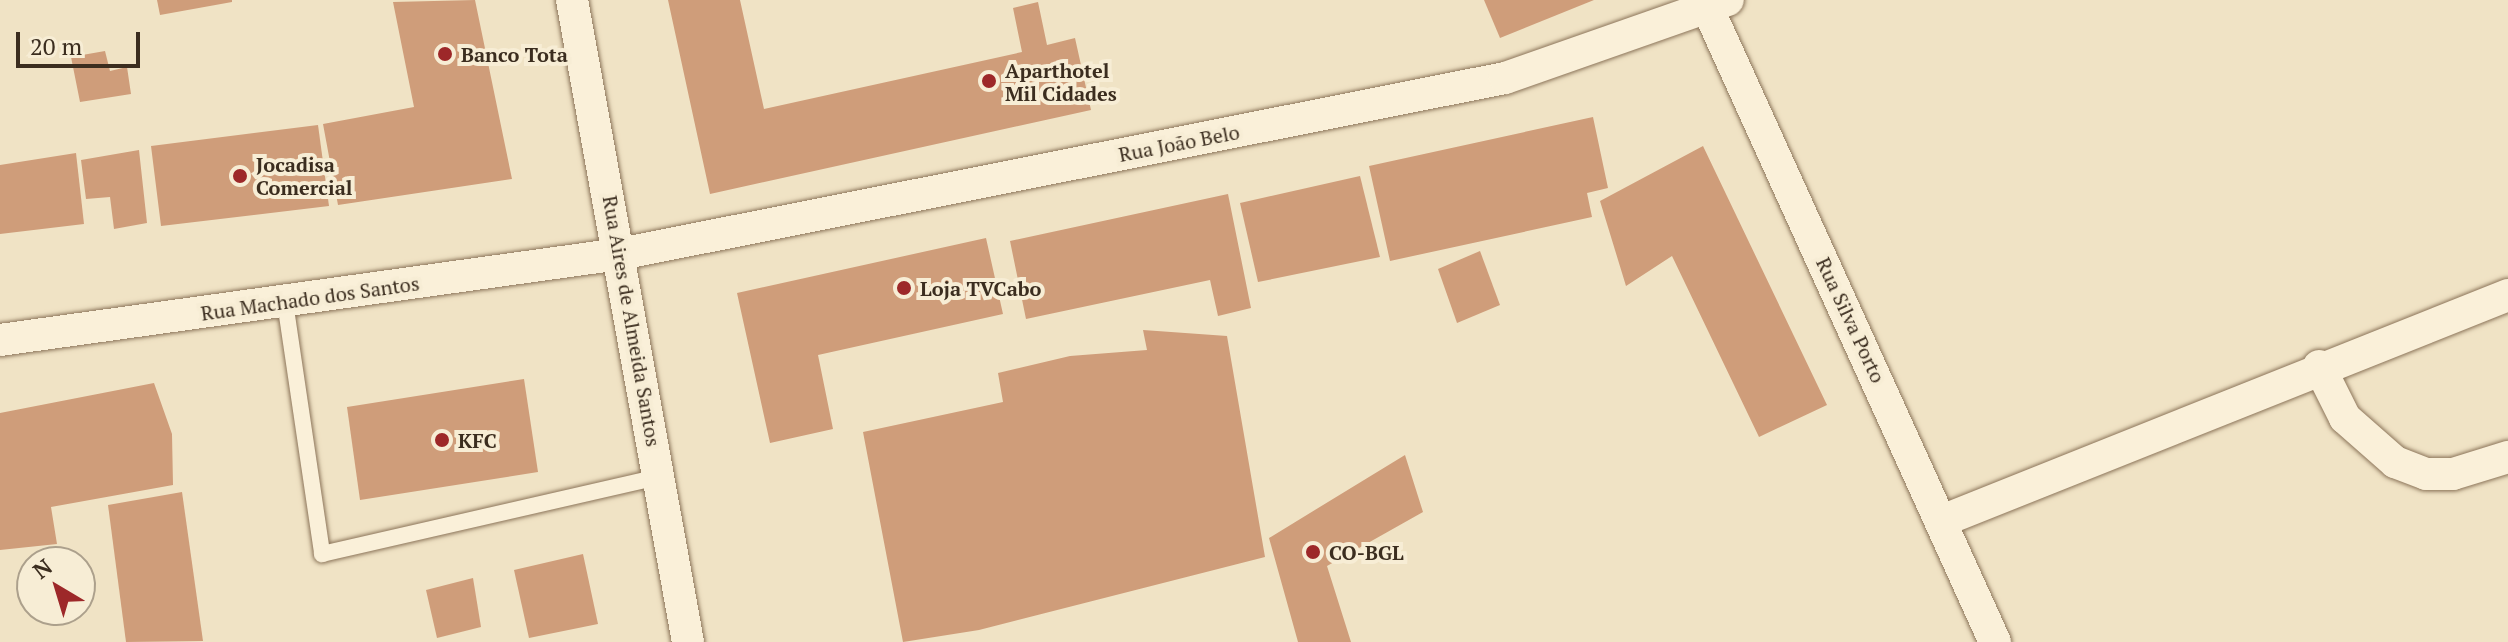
<!DOCTYPE html>
<html>
<head>
<meta charset="utf-8">
<style>
	body { margin:0 }
	#map { position:relative; width:2508px; height:642px; overflow:hidden; background:#f0e3c5; font-family:"PT Serif",serif }
	div>[style] { position:absolute }
	.building>* { inset:0; background:#cf9d7a }
	.roads { filter:drop-shadow(0 0 2px #8c755a) drop-shadow(0 0 2px #8c755a) }
	.lane>* { height:16px; margin:-8px; padding:0 8px; transform-origin:8px; border-radius:8px; background:#faf0d9 }
	.street>* { height:32px; margin:-16px; padding:0 16px; transform-origin:16px; border-radius:16px; background:#faf0d9 }
	.dots>* { width:22px; height:22px; translate:-50% -50%; box-sizing:border-box; border:4px solid #f7edd5; border-radius:50% }
	span { translate:-50% -50%; white-space:nowrap; text-align:center; line-height:1.15; -webkit-text-stroke:8px #f7edd5; paint-order:stroke }
	.poi-label { font-size:20px; color:#3b2d1f; font-weight:700 }
	.left { translate:0 -50%; text-align:left }
	.street-label { font-size:20px; color:#3b2d1f }
	.north { position:absolute; left:16px; top:546px; width:80px; height:80px; box-sizing:border-box; background:#f7edd5; border:2px solid #aca08c; border-radius:50%; rotate:322deg; font-size:22px; font-weight:700; line-height:32px; text-align:center; color:#3b2d1f }
	.north::after { content:''; display:block; margin:auto; width:28px; height:36px; background:#9d2829; clip-path:polygon(50% 0,100% 100%,50% 72%,0 100%) }
	.scale { position:absolute; left:16px; top:32px; width:124px; height:36px; box-sizing:border-box; border:4px solid #3b2d1f; border-top:0; padding-left:10px; font-size:24px; line-height:28px; white-space:nowrap; color:#3b2d1f; -webkit-text-stroke:6px #f7edd5; paint-order:stroke }
</style>
</head>
<body>
<div id="map">
	<div class="building">
		<i style="clip-path:polygon(157px 0,232px 0,232px 2px,160px 15px)"></i>
		<i style="clip-path:polygon(475px 0,512px 179px,338px 205px,323px 124px,414px 107px,393px 2px)"></i>
		<i style="clip-path:polygon(668px 0,740px 0,764px 109px,1022px 52px,1013px 8px,1038px 2px,1047px 45px,1075px 38px,1091px 110px,710px 194px)"></i>
		<i style="clip-path:polygon(1484px 0,1594px 0,1500px 38px)"></i>
		<i style="clip-path:polygon(105px 51px,110px 71px,127px 67px,131px 94px,80px 102px,71px 57px)"></i>
		<i style="clip-path:polygon(1593px 117px,1608px 188px,1587px 193px,1592px 217px,1390px 261px,1369px 166px)"></i>
		<i style="clip-path:polygon(318px 125px,329px 206px,161px 226px,151px 146px)"></i>
		<i style="clip-path:polygon(1703px 146px,1827px 405px,1759px 437px,1672px 256px,1626px 286px,1600px 201px)"></i>
		<i style="clip-path:polygon(139px 150px,147px 223px,114px 229px,110px 197px,86px 199px,81px 160px)"></i>
		<i style="clip-path:polygon(76px 153px,84px 224px,0 234px,0 165px)"></i>
		<i style="clip-path:polygon(1360px 176px,1380px 257px,1258px 282px,1240px 203px)"></i>
		<i style="clip-path:polygon(1228px 194px,1251px 308px,1218px 316px,1210px 280px,1026px 319px,1010px 241px)"></i>
		<i style="clip-path:polygon(986px 238px,1003px 314px,818px 355px,833px 429px,770px 443px,737px 293px)"></i>
		<i style="clip-path:polygon(1480px 251px,1500px 305px,1457px 323px,1438px 269px)"></i>
		<i style="clip-path:polygon(1143px 330px,1227px 336px,1265px 557px,979px 630px,903px 642px,863px 432px,1003px 402px,998px 373px,1070px 356px,1147px 350px)"></i>
		<i style="clip-path:polygon(524px 379px,538px 472px,360px 500px,347px 407px)"></i>
		<i style="clip-path:polygon(154px 383px,172px 434px,173px 485px,51px 507px,57px 544px,0 550px,0 413px)"></i>
		<i style="clip-path:polygon(1405px 455px,1423px 512px,1327px 566px,1351px 642px,1298px 642px,1269px 538px)"></i>
		<i style="clip-path:polygon(182px 492px,203px 641px,126px 642px,108px 505px)"></i>
		<i style="clip-path:polygon(583px 554px,598px 624px,529px 638px,514px 570px)"></i>
		<i style="clip-path:polygon(473px 578px,481px 627px,437px 638px,426px 590px)"></i>
	</div>
	<div class="roads">
		<div class="lane">
			<i style="left:285px;top:302px;width:255px;rotate:81.6deg"></i>
			<i style="left:322px;top:554px;width:346px;rotate:-12.9deg"></i>
		</div>
		<div class="street">
			<i style="left:572px;top:0;width:652px;rotate:79.76deg"></i>
			<i style="left:1704px;top:0;width:705px;rotate:65.62deg"></i>
			<i style="left:0;top:340px;width:626px;rotate:-7.9deg"></i>
			<i style="left:620px;top:254px;width:902px;rotate:-11.25deg"></i>
			<i style="left:1505px;top:78px;width:236px;rotate:-19.3deg"></i>
			<i style="left:2319px;top:366px;width:58px;rotate:63.4deg"></i>
			<i style="left:2345px;top:418px;width:67px;rotate:41.3deg"></i>
			<i style="left:2395px;top:462px;width:33px;rotate:21deg"></i>
			<i style="left:2426px;top:474px;width:27px"></i>
			<i style="left:2453px;top:474px;width:58px;rotate:-17.2deg"></i>
			<i style="left:1944px;top:520px;width:607px;rotate:-21.75deg"></i>
		</div>
	</div>
	<div class="dots">
		<i style="left:445px;top:54px;background:#9d2829"></i>
		<i style="left:989px;top:81px;background:#9d2829"></i>
		<i style="left:240px;top:176px;background:#9d2829"></i>
		<i style="left:904px;top:288px;background:#9d2829"></i>
		<i style="left:442px;top:440px;background:#9d2829"></i>
		<i style="left:1313px;top:552px;background:#9d2829"></i>
	</div>
	<div class="poi-label">
		<span class="left" style="left:461px;top:54px">Banco Tota</span>
		<span class="left" style="left:1005px;top:82px">Aparthotel<br>Mil Cidades</span>
		<span class="left" style="left:256px;top:176px">Jocadisa<br>Comercial</span>
		<span class="left" style="left:920px;top:288px">Loja TVCabo</span>
		<span class="left" style="left:458px;top:440px">KFC</span>
		<span class="left" style="left:1329px;top:552px">CO-BGL</span>
	</div>
	<div class="street-label">
		<span style="left:1179px;top:143px;rotate:-11deg">Rua João Belo</span>
		<span style="left:310px;top:298px;rotate:-8deg">Rua Machado dos Santos</span>
		<span style="left:1851px;top:320px;rotate:65deg">Rua Silva Porto</span>
		<span style="left:632px;top:321px;rotate:80deg">Rua Aires de Almeida Santos</span>
	</div>
	<div class="north">N</div>
	<div class="scale">20 m</div>
</div>
</body>
</html>
